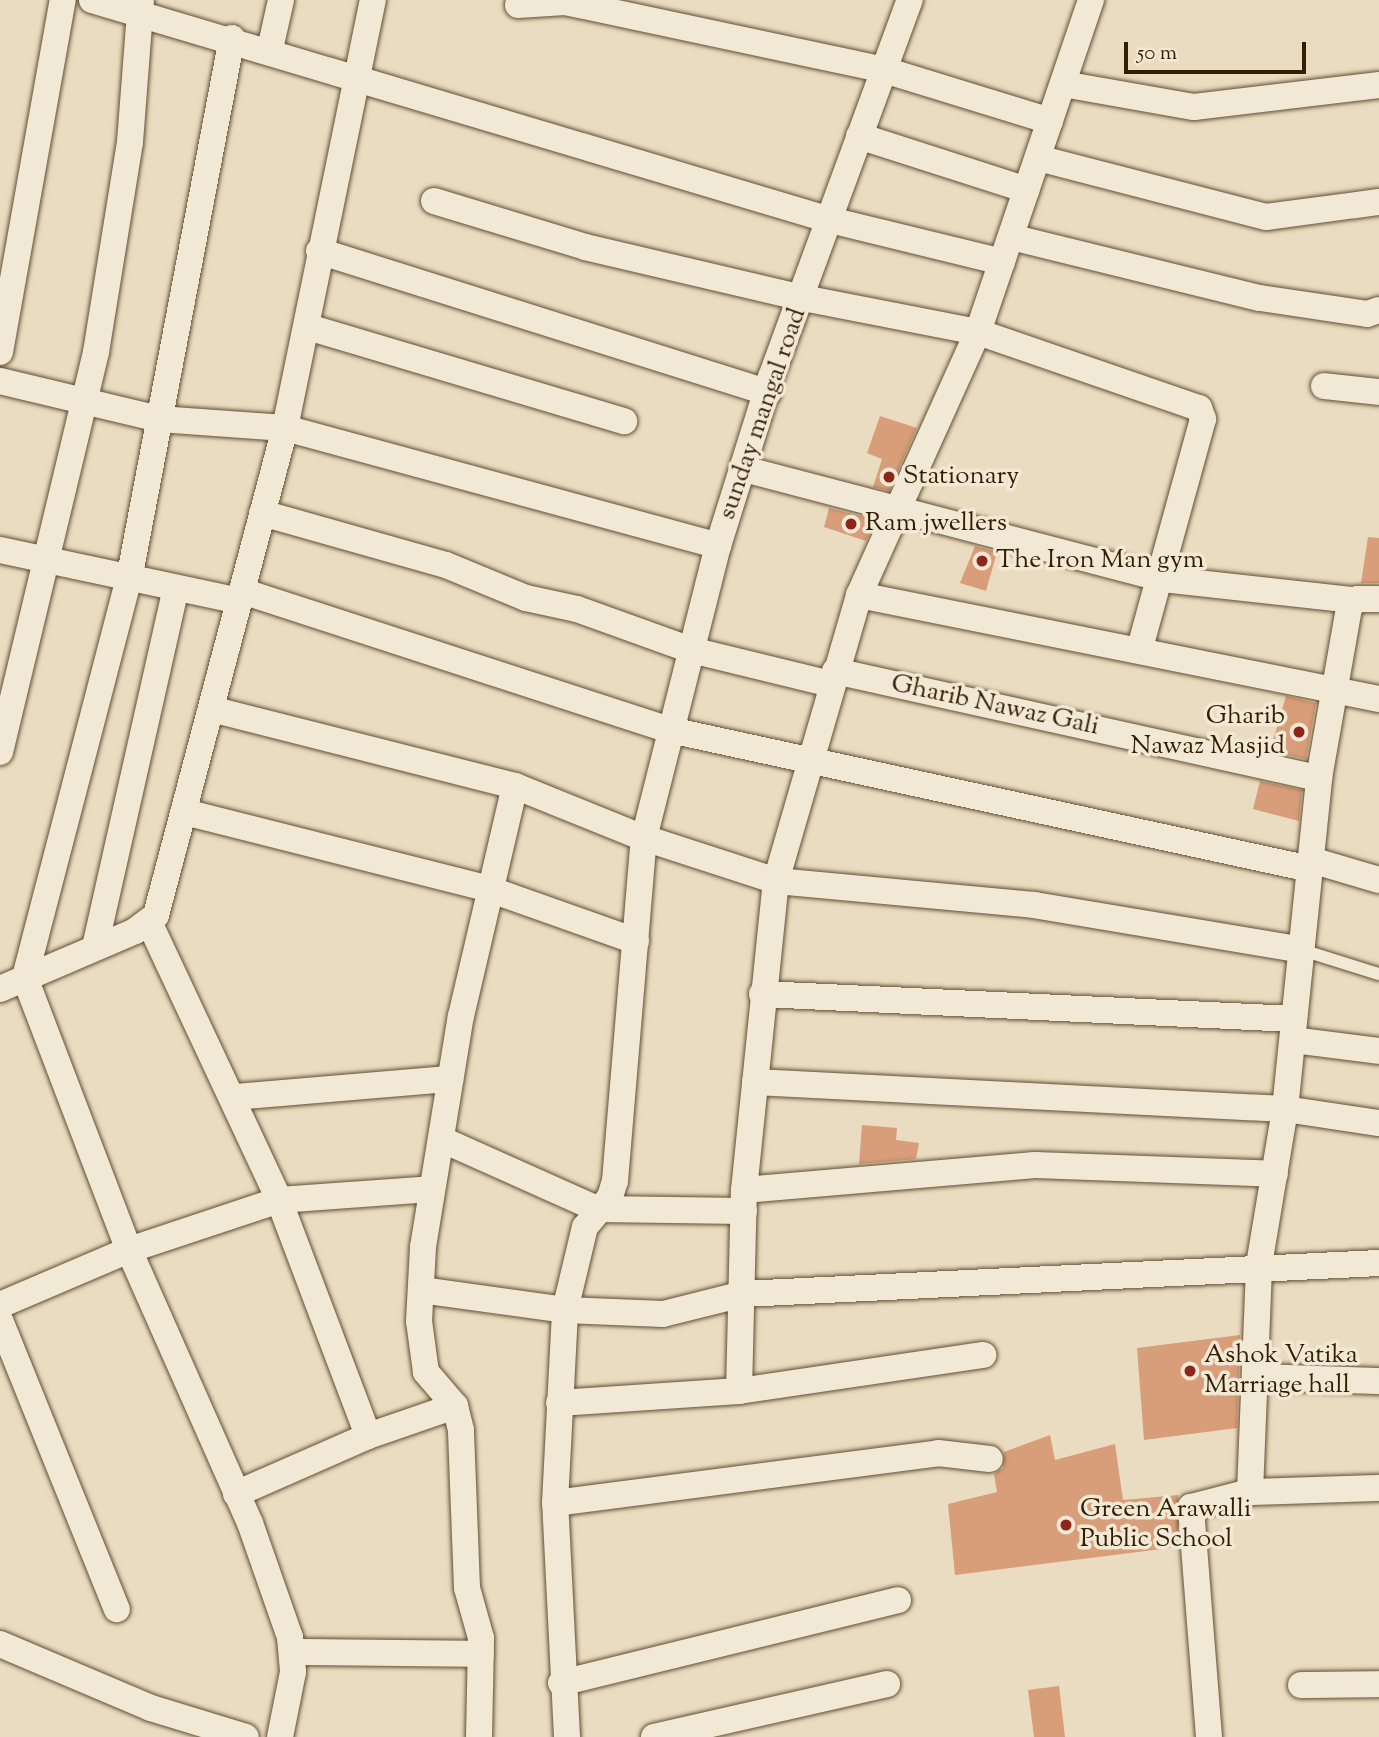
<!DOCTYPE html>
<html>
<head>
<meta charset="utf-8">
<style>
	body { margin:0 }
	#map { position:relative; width:1379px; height:1737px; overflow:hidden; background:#eadcc0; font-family:"Sorts Mill Goudy",serif }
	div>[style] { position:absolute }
	.building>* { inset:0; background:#d89d79 }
	.roads { filter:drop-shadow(0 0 2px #624e30) drop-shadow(0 0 2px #624e30) }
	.service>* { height:12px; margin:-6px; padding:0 6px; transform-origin:6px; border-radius:6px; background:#f1e8d6 }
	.minor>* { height:26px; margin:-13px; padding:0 13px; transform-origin:13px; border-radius:13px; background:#f1e8d6 }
	.dots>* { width:19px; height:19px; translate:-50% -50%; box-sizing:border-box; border:4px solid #f1e8d6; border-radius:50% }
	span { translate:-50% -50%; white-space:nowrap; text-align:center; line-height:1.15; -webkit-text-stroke:7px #f1e8d6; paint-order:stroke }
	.street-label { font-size:26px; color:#341e00 }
	.poi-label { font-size:26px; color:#341e00 }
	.left { translate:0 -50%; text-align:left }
	.right { translate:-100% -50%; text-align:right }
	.scale { position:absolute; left:1124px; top:42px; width:182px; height:32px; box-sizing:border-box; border:4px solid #341e00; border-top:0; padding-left:9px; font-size:21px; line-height:24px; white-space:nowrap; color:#341e00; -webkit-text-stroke:5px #f1e8d6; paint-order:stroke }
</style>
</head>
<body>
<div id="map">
	<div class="building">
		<i style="clip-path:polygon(880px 416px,917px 428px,889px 491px,873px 487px,882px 459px,867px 453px)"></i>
		<i style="clip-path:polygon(829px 508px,876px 520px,866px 541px,824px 527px)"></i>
		<i style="clip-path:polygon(1368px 537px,1379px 538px,1379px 583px,1361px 583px)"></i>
		<i style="clip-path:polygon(975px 546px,997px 552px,986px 591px,960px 583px)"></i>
		<i style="clip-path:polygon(1286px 696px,1316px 703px,1306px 759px,1270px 751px)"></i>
		<i style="clip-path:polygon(1260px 781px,1302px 790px,1299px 821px,1253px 809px)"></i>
		<i style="clip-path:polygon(862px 1125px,897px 1128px,896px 1140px,919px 1143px,916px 1159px,859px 1164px)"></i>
		<i style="clip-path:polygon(1240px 1335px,1237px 1428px,1144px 1440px,1137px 1348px)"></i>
		<i style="clip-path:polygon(1050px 1435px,1055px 1460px,1115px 1444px,1123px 1500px,1178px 1495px,1178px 1547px,955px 1575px,948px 1504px,997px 1492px,994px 1474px,1003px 1468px,1004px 1452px)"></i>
		<i style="clip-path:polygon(1059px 1686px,1065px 1737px,1034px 1737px,1028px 1690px)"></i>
	</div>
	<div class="roads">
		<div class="service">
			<i style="left:1299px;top:949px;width:84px;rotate:17.4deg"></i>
		</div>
		<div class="minor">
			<i style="left:92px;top:0;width:770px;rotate:16.6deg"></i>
			<i style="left:830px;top:220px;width:177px;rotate:13.7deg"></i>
			<i style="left:518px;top:5px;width:47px;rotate:-3.7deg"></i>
			<i style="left:565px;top:2px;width:323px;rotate:12deg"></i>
			<i style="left:881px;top:69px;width:177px;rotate:17.1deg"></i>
			<i style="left:232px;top:38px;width:546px;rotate:100.77deg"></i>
			<i style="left:130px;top:574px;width:417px;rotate:104.6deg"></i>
			<i style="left:25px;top:978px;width:291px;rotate:69.1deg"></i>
			<i style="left:129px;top:1250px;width:299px;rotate:66.1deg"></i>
			<i style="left:250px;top:1523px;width:121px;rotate:70.7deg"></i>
			<i style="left:290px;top:1637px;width:35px;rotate:85deg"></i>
			<i style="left:293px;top:1672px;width:66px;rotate:101.3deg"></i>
			<i style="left:270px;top:49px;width:50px;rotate:-77.3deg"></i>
			<i style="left:1063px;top:84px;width:133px;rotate:10deg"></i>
			<i style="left:1194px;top:107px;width:186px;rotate:-6.8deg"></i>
			<i style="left:859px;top:136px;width:176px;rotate:17.8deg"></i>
			<i style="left:1038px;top:158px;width:236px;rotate:14.5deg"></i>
			<i style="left:1266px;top:217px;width:114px;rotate:-7.6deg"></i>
			<i style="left:434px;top:201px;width:158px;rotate:16.9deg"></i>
			<i style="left:585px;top:247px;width:224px;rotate:13.2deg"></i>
			<i style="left:803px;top:298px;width:178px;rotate:11deg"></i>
			<i style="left:978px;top:332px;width:234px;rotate:19deg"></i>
			<i style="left:1199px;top:408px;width:12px;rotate:70deg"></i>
			<i style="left:1203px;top:419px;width:237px;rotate:105.4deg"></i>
			<i style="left:1011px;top:237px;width:256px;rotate:13.8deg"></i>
			<i style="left:1260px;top:298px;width:108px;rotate:8.5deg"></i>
			<i style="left:1367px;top:314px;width:13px;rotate:-18deg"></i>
			<i style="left:319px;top:251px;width:471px;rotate:17.5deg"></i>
			<i style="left:308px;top:327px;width:330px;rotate:16.6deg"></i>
			<i style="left:0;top:352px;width:358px;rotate:-79.9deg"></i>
			<i style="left:0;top:381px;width:163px;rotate:13.4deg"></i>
			<i style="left:159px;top:419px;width:126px;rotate:4.1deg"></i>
			<i style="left:285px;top:428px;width:449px;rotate:15.2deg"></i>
			<i style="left:1324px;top:386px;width:55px;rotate:6.2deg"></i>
			<i style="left:744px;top:469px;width:432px;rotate:14.7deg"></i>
			<i style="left:1162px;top:579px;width:191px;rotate:6.3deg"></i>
			<i style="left:262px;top:513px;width:191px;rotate:15.8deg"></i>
			<i style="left:446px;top:565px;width:87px;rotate:22.4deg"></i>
			<i style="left:526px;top:598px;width:52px;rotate:12.2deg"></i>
			<i style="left:577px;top:609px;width:121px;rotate:19.8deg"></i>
			<i style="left:691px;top:650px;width:144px;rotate:13.7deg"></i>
			<i style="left:0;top:550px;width:244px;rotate:12deg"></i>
			<i style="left:242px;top:591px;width:450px;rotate:18deg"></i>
			<i style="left:670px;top:730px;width:655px;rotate:12.25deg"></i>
			<i style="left:859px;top:595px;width:530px;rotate:11.31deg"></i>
			<i style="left:835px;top:671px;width:496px;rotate:12.5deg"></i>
			<i style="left:211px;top:709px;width:314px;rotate:14.2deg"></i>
			<i style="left:515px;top:786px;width:139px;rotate:22deg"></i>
			<i style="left:644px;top:838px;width:301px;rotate:-75.8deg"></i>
			<i style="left:718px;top:546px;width:177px;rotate:-72.6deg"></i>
			<i style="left:771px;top:377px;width:402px;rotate:-69.8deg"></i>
			<i style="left:0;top:752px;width:411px;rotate:-76.5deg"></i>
			<i style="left:96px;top:352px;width:213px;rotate:-80.8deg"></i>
			<i style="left:130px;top:142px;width:142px;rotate:-85.6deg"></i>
			<i style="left:185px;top:812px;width:314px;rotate:14.2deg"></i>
			<i style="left:489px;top:889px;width:156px;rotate:19.5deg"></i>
			<i style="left:1311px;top:860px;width:71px;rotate:16.4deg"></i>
			<i style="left:150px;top:924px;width:305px;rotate:64.9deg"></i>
			<i style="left:279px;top:1200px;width:252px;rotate:69.3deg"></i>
			<i style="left:95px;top:947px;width:367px;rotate:-77.3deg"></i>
			<i style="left:0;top:989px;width:147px;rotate:-23.2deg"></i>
			<i style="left:135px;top:931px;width:26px;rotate:-37deg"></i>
			<i style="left:156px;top:915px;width:504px;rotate:-75.16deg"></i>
			<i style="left:285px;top:428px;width:437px;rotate:-78.4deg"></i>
			<i style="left:762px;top:994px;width:533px;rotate:2.69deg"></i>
			<i style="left:1293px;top:1040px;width:87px;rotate:7.3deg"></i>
			<i style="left:755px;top:1082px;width:531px;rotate:2.92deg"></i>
			<i style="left:1285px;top:1109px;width:95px;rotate:8.5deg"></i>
			<i style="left:234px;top:1097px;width:217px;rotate:-4.8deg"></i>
			<i style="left:443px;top:1140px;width:169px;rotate:24.1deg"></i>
			<i style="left:597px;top:1209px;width:147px;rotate:0.8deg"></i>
			<i style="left:744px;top:1190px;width:292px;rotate:-4.9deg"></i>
			<i style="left:1035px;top:1165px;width:240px;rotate:2.1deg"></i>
			<i style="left:421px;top:1290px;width:145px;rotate:7.9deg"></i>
			<i style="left:565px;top:1310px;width:98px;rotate:2.3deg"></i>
			<i style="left:663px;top:1314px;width:82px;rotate:-14deg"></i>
			<i style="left:743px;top:1294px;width:637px;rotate:-2.79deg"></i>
			<i style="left:0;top:1305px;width:140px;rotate:-23.1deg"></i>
			<i style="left:129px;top:1250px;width:158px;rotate:-18.4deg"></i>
			<i style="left:279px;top:1200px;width:152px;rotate:-4.1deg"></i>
			<i style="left:0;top:1320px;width:312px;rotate:68deg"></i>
			<i style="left:1256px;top:1377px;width:123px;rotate:1.9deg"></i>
			<i style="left:739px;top:1391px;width:201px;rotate:-88.6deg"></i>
			<i style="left:744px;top:1190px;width:311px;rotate:-84.1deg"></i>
			<i style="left:776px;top:881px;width:259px;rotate:5.3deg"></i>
			<i style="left:1034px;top:905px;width:268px;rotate:9.5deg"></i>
			<i style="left:559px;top:1403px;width:180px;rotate:-3.8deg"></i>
			<i style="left:739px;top:1391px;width:247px;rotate:-8.4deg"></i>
			<i style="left:1250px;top:1492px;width:227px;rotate:-87.7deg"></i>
			<i style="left:1259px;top:1265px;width:158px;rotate:-80.5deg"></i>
			<i style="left:1285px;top:1109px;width:333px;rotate:-84.1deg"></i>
			<i style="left:1319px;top:778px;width:174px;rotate:-80deg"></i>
			<i style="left:1349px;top:607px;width:11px;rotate:-45deg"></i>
			<i style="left:1357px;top:599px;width:22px"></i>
			<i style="left:236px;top:1494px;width:144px;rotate:-23.7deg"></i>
			<i style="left:368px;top:1436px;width:92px;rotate:-19deg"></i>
			<i style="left:555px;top:1503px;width:386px;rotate:-7.4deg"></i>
			<i style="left:938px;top:1453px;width:52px;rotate:6.6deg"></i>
			<i style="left:0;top:1644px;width:164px;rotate:23deg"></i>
			<i style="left:151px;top:1708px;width:99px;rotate:17deg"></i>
			<i style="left:293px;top:1652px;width:188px;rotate:0.6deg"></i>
			<i style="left:561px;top:1683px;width:347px;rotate:-13.8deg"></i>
			<i style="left:1301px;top:1685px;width:78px;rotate:-0.7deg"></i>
			<i style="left:479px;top:1737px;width:99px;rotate:-88.8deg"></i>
			<i style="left:481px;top:1638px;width:52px;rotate:-105.6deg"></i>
			<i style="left:467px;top:1588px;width:158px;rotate:-92.2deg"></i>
			<i style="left:461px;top:1430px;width:25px;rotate:-104deg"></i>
			<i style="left:455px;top:1406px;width:45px;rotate:-130.5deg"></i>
			<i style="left:426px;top:1372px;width:51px;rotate:-97.8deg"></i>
			<i style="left:419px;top:1321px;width:74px;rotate:-86.9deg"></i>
			<i style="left:423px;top:1247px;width:234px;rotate:-80.7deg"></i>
			<i style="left:461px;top:1016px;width:236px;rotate:-76.8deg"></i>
			<i style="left:567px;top:1737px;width:234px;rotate:-92.9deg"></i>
			<i style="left:555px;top:1503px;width:193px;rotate:-87deg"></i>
			<i style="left:565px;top:1310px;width:85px;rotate:-76.5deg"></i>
			<i style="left:585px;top:1227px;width:39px;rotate:-50deg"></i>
			<i style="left:610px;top:1197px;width:17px;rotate:-73deg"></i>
			<i style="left:615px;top:1181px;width:344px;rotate:-85.2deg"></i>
			<i style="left:644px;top:838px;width:139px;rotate:18deg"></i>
			<i style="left:776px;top:881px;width:298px;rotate:-73.8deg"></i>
			<i style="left:859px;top:595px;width:289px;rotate:-65.7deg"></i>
			<i style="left:978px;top:332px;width:351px;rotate:-71.2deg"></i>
			<i style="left:654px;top:1737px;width:239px;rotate:-12.8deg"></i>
			<i style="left:1209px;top:1737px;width:231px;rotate:-94.5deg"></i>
			<i style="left:1191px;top:1507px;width:61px;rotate:-14.3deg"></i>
			<i style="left:1250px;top:1492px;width:129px;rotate:-1.8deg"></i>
		</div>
	</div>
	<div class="dots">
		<i style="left:889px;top:477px;background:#8f2418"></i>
		<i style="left:851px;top:524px;background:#8f2418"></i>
		<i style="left:982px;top:561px;background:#8f2418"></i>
		<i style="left:1299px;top:732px;background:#8f2418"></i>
		<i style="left:1190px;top:1371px;background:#8f2418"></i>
		<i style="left:1066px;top:1525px;background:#8f2418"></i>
	</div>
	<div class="street-label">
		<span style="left:763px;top:414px;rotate:-71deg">sunday mangal road</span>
		<span style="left:995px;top:706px;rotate:12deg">Gharib Nawaz Gali</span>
	</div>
	<div class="poi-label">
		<span class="left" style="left:903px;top:477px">Stationary</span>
		<span class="left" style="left:865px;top:524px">Ram jwellers</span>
		<span class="left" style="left:996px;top:561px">The Iron Man gym</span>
		<span class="right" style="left:1285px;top:732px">Gharib<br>Nawaz Masjid</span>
		<span class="left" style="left:1204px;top:1371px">Ashok Vatika<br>Marriage hall</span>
		<span class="left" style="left:1080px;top:1525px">Green Arawalli<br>Public School</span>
	</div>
	<div class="scale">50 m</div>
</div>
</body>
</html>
